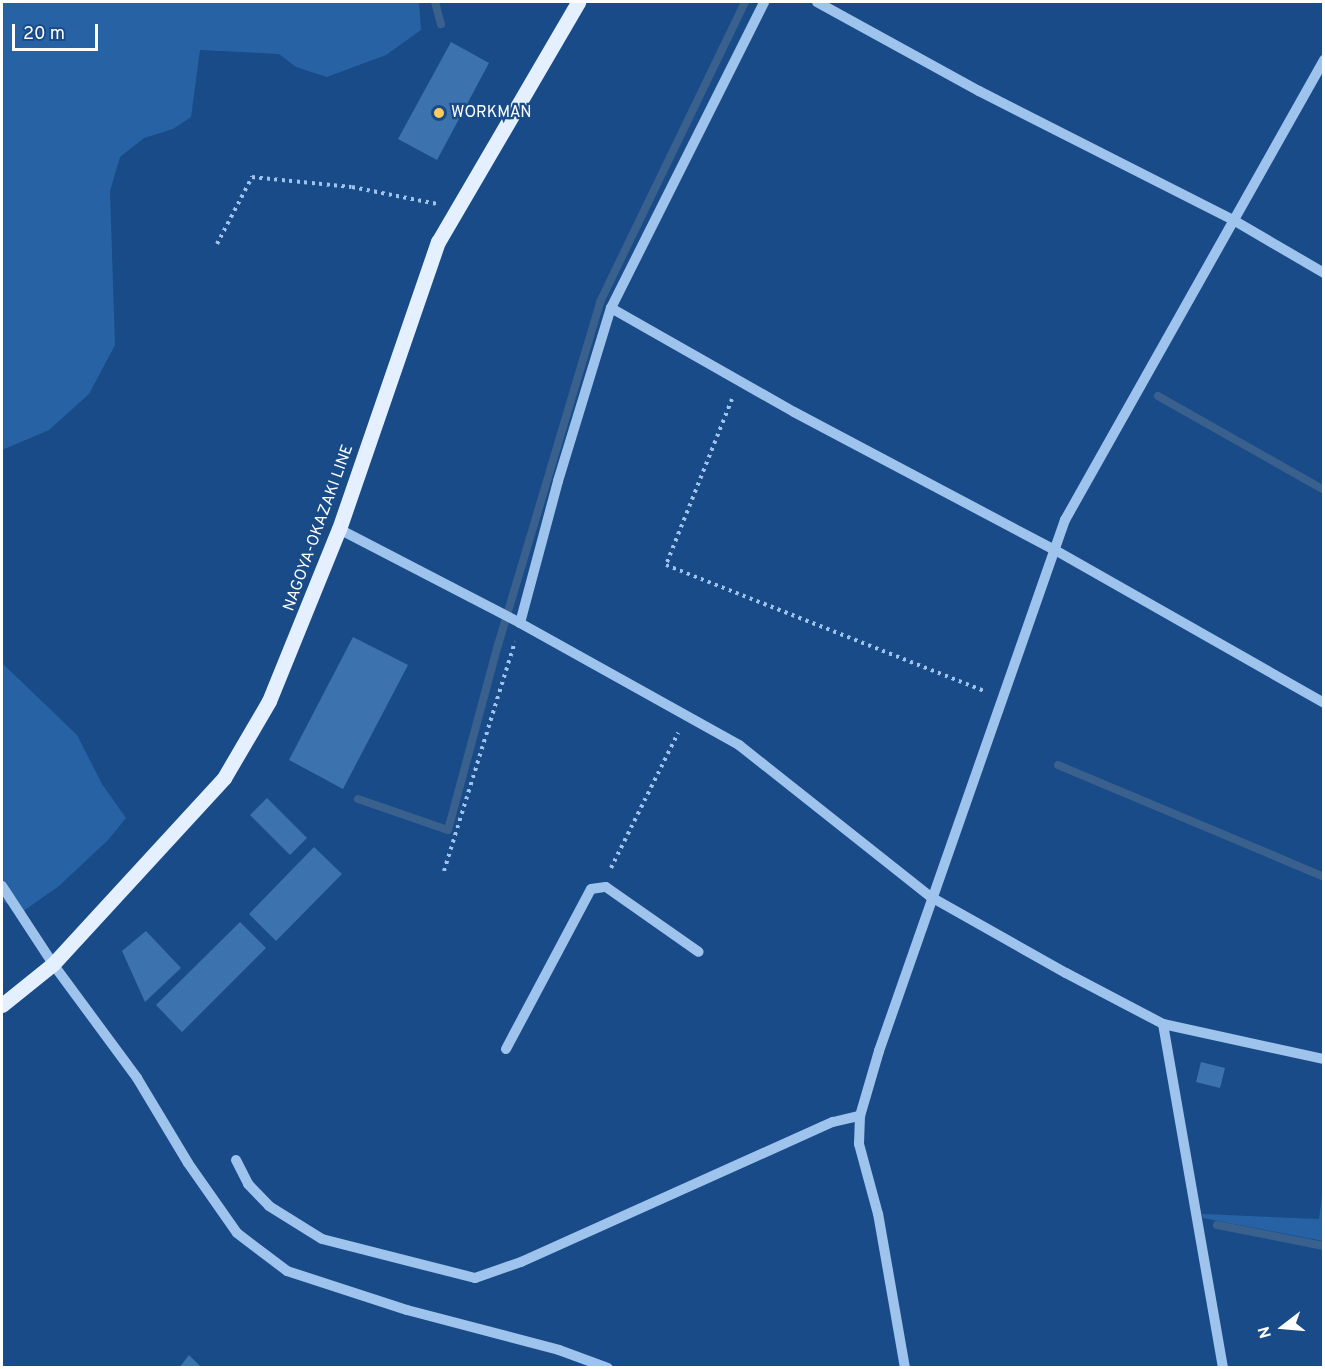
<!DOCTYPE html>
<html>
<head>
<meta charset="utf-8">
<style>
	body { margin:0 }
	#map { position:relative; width:1325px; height:1369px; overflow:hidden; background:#184b87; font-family:Overpass,sans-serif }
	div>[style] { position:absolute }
	.green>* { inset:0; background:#2763a4 }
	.stream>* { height:8px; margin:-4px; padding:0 4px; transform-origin:4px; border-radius:4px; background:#3a618d }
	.building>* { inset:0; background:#3c73ae }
	.path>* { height:4px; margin-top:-2px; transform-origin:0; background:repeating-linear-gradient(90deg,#9ec4ed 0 3px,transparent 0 7.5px) }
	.minor>* { height:10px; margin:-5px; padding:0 5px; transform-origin:5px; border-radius:5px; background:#9ec4ed }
	.major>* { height:15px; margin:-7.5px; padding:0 7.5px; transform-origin:7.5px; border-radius:7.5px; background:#e4f0ff }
	.dots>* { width:16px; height:16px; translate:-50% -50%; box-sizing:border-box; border:3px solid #184b87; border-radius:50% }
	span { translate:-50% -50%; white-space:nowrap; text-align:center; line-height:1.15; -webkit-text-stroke:4.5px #184b87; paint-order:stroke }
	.poi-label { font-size:16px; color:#fff }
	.left { translate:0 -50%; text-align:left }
	.street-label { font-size:16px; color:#fff }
	.frame { position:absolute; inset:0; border:3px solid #fff; pointer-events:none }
	.north { position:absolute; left:1253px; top:1297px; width:60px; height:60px; -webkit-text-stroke:4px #184b87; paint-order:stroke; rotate:254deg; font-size:16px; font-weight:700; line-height:24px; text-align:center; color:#fff }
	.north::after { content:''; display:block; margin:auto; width:21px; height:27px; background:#fff; clip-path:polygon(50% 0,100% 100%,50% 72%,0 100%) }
	.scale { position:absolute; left:12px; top:24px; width:86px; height:27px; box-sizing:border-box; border:3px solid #fff; border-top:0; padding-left:8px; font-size:18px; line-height:21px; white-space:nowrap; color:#fff; -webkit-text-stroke:4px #184b87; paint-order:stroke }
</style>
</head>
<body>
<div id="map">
	<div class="green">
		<i style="clip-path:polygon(2px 2px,419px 2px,421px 30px,386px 55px,327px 77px,296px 67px,279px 54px,200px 50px,191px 117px,173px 129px,144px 138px,120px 157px,110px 191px,115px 345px,89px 394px,49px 430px,2px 450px)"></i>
		<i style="clip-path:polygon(2px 663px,77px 735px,102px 784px,126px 818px,108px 840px,59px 886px,22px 912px,2px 901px)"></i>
		<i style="clip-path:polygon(1323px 1189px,1323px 1241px,1203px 1218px,1202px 1214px,1319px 1219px)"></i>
	</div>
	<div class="stream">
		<i style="left:435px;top:2px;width:23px;rotate:75deg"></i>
		<i style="left:1158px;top:396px;width:191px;rotate:29.5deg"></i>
		<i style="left:1058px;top:765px;width:289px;rotate:22.8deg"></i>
		<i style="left:358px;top:799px;width:95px;rotate:19deg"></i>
		<i style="left:448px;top:830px;width:192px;rotate:-74.9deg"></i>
		<i style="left:498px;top:645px;width:358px;rotate:-73.4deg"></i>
		<i style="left:600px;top:302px;width:333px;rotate:-64.2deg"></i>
		<i style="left:1217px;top:1225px;width:109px;rotate:11.1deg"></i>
	</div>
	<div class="building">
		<i style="clip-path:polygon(451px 42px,489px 63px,437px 160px,398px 139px)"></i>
		<i style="clip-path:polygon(353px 637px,408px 665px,343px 789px,289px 760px)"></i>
		<i style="clip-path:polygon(267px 798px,307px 838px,290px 855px,250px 815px)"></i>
		<i style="clip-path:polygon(314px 847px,342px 874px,276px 941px,249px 914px)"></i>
		<i style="clip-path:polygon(240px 922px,266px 948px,182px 1032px,156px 1005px)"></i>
		<i style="clip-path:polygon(146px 931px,181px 968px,145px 1002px,122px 951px)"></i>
		<i style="clip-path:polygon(1201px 1062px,1225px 1068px,1220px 1088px,1196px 1082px)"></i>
		<i style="clip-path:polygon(189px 1355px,202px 1368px,179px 1368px)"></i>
	</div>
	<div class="path">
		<i style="left:217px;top:244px;width:76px;rotate:-62.4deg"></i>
		<i style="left:252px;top:177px;width:100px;rotate:5.7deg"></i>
		<i style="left:352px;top:187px;width:87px;rotate:11.3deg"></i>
		<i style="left:732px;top:399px;width:179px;rotate:111.7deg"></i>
		<i style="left:666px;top:565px;width:342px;rotate:21.6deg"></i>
		<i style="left:611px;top:868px;width:151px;rotate:-63.6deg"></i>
		<i style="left:444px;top:871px;width:240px;rotate:-72.8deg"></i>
	</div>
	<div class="minor">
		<i style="left:817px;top:2px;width:185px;rotate:28.8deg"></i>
		<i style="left:979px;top:91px;width:287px;rotate:26.9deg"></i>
		<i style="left:1235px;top:221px;width:103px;rotate:30.3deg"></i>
		<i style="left:611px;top:308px;width:210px;rotate:29.6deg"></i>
		<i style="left:794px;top:412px;width:295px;rotate:27.9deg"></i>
		<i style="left:1055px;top:550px;width:309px;rotate:29.6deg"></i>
		<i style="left:339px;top:529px;width:204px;rotate:27.4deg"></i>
		<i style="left:520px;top:623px;width:251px;rotate:29.1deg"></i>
		<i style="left:739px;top:745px;width:245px;rotate:38.4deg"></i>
		<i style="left:931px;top:897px;width:155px;rotate:29.4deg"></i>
		<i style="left:1066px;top:973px;width:110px;rotate:27.7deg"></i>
		<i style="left:1163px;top:1024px;width:165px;rotate:12.3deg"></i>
		<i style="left:520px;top:623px;width:147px;rotate:-75deg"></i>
		<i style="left:558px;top:481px;width:181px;rotate:-73deg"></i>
		<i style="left:611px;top:308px;width:342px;rotate:-63.4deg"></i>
		<i style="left:2px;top:886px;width:93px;rotate:56.8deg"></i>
		<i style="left:53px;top:964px;width:142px;rotate:53.6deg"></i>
		<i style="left:137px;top:1078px;width:99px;rotate:59deg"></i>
		<i style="left:188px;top:1163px;width:85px;rotate:55deg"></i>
		<i style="left:237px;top:1233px;width:63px;rotate:37.2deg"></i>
		<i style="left:287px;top:1271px;width:126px;rotate:18deg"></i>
		<i style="left:407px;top:1310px;width:157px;rotate:14.7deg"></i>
		<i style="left:559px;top:1350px;width:52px;rotate:20.2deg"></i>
		<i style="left:1163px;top:1024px;width:349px;rotate:80.1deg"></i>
		<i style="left:506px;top:1049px;width:181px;rotate:-62deg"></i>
		<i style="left:591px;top:889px;width:15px;rotate:-8deg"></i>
		<i style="left:606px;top:887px;width:113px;rotate:35deg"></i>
		<i style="left:236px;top:1160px;width:27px;rotate:63deg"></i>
		<i style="left:248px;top:1184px;width:30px;rotate:46deg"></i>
		<i style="left:269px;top:1206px;width:62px;rotate:31.9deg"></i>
		<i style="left:322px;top:1239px;width:158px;rotate:14.3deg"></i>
		<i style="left:475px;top:1278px;width:49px;rotate:-19.2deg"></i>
		<i style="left:521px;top:1262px;width:342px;rotate:-24.2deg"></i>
		<i style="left:833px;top:1122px;width:28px;rotate:-13deg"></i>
		<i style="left:905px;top:1368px;width:156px;rotate:-99.9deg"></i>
		<i style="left:878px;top:1214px;width:73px;rotate:-105.2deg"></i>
		<i style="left:859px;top:1144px;width:28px;rotate:-88deg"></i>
		<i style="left:860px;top:1116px;width:68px;rotate:-73.7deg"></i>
		<i style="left:879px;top:1051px;width:563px;rotate:-70.7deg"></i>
		<i style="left:1065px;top:520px;width:528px;rotate:-60.62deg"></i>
	</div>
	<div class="major">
		<i style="left:2px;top:1005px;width:65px;rotate:-38.8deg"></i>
		<i style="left:53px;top:964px;width:253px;rotate:-47.4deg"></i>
		<i style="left:224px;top:778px;width:89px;rotate:-59.7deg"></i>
		<i style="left:269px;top:701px;width:186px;rotate:-67.9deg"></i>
		<i style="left:339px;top:529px;width:304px;rotate:-71deg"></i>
		<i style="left:438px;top:242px;width:278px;rotate:-59.7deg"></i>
	</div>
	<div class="dots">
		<i style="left:439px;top:113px;background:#ffcb5a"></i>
	</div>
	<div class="poi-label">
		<span class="left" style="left:451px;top:113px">WORKMAN</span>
	</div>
	<div class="street-label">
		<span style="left:319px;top:528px;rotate:-70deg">NAGOYA-OKAZAKI LINE</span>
	</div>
	<div class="frame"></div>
	<div class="north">N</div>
	<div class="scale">20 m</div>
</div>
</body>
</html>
